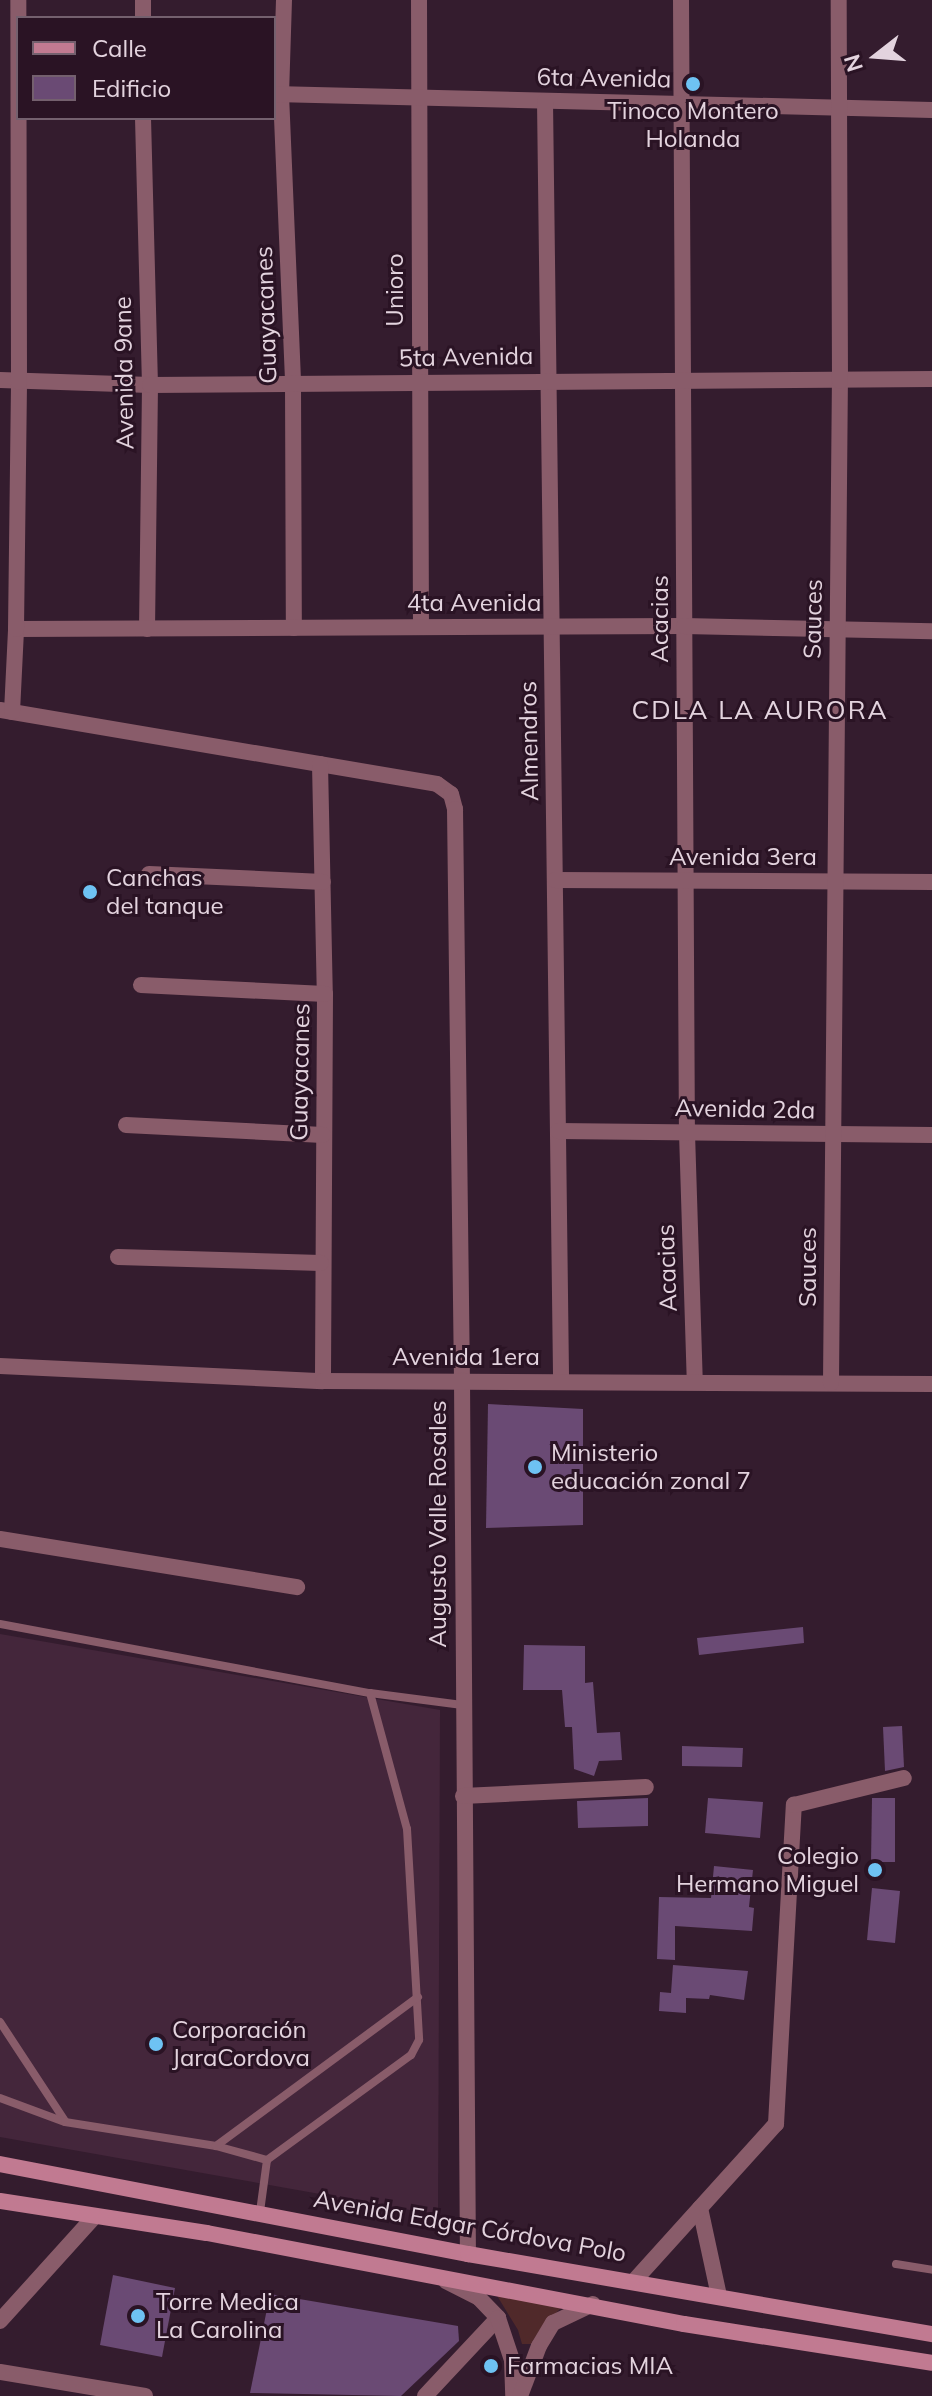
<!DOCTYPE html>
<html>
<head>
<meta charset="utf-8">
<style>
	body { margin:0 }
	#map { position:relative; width:932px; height:2396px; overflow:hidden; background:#341c2e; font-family:Mulish,sans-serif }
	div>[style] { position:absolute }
	.built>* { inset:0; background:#44263b }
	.green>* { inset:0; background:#50292a }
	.building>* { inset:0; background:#6a4a74 }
	.service>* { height:8px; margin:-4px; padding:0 4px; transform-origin:4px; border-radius:4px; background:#895c6a }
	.minor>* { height:16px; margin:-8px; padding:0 8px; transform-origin:8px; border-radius:8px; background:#895c6a }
	.tertiary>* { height:16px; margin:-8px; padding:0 8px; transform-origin:8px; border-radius:8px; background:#895c6a }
	.secondary>* { height:16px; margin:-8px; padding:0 8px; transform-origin:8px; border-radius:8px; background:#c17a91 }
	.dots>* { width:22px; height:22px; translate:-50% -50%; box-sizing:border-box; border:4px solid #2a1324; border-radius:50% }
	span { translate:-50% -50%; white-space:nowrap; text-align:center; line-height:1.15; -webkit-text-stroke:6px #2a1324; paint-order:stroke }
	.street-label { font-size:24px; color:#e3d3de }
	.poi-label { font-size:24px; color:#e3d3de }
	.left { translate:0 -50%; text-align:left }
	.right { translate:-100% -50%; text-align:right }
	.neighbourhood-label { font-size:26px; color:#e3d3de; letter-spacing:2px }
	.legend { position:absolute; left:16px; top:16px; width:260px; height:104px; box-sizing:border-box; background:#2a1324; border:2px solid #74606e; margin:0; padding:10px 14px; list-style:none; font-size:24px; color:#e3d3de }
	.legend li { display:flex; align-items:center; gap:16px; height:40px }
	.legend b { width:40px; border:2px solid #74606e }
	.north { position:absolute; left:836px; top:16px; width:80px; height:80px; -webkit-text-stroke:6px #2a1324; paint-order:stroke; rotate:253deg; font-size:22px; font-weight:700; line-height:32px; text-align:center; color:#e3d3de }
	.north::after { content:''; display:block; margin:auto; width:28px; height:36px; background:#e3d3de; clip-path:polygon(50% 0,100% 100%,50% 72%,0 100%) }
</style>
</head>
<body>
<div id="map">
	<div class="built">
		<i style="clip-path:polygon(0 1634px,440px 1710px,438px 2215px,0 2137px)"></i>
	</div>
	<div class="green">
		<i style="clip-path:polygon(496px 2294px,564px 2305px,541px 2328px,531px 2344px,522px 2344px,518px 2330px)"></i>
	</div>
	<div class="building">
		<i style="clip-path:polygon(488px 1404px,583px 1409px,583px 1525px,486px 1528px)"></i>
		<i style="clip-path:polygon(803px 1627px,804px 1643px,699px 1655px,697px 1638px)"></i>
		<i style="clip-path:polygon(524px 1645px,585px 1646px,585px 1683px,593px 1682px,597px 1733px,620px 1732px,622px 1760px,599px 1761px,594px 1776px,574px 1769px,572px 1727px,565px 1727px,562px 1690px,523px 1690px)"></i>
		<i style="clip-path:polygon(902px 1726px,904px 1767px,885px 1771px,883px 1727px)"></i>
		<i style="clip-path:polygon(682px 1746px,743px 1748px,742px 1767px,682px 1766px)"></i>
		<i style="clip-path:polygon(648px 1798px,648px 1826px,578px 1828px,577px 1801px)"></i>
		<i style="clip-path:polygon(708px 1798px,763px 1802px,760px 1838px,705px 1833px)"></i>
		<i style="clip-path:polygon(872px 1798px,895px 1798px,895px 1862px,871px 1862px)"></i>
		<i style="clip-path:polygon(714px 1866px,753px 1870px,749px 1907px,754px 1908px,752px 1931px,675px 1926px,675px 1960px,657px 1959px,659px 1897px,711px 1898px)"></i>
		<i style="clip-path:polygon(872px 1888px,900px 1891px,895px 1943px,867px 1940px)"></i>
		<i style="clip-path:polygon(673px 1965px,748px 1971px,744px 2000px,710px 1995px,709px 1999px,686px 1998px,686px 2013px,659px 2011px,660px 1992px,671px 1993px)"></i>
		<i style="clip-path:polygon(113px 2275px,175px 2288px,162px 2357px,100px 2345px)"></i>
		<i style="clip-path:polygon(270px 2294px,458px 2326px,459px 2341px,401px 2396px,250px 2393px)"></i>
	</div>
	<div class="service">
		<i style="left:0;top:1624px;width:376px;rotate:10.6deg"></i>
		<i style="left:370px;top:1693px;width:141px;rotate:74.8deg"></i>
		<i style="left:407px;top:1829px;width:211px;rotate:86.7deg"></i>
		<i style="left:419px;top:2040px;width:17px;rotate:118deg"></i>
		<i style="left:411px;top:2055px;width:178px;rotate:143.9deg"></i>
		<i style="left:267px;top:2160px;width:52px;rotate:97.7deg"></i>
		<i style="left:370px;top:1693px;width:93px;rotate:7.4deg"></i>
		<i style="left:0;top:2022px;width:118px;rotate:56.7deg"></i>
		<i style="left:0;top:2098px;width:69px;rotate:20.3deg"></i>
		<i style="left:65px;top:2122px;width:153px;rotate:9deg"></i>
		<i style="left:216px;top:2146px;width:53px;rotate:15.4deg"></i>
		<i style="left:216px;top:2146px;width:251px;rotate:-36.4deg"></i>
		<i style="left:896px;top:2264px;width:36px;rotate:9deg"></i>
	</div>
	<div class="minor">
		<i style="left:284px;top:0;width:94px;rotate:91.8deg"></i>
		<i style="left:281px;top:94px;width:290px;rotate:87.6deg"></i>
		<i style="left:293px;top:384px;width:244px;rotate:89.8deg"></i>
		<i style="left:419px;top:0;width:627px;rotate:89.82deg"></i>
		<i style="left:681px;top:0;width:1133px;rotate:89.7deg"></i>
		<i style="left:687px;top:1133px;width:249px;rotate:88.2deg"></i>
		<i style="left:143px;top:18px;width:18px;rotate:-90deg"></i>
		<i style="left:274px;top:94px;width:658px;rotate:1.39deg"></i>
		<i style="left:545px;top:101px;width:1281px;rotate:89.28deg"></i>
		<i style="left:143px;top:118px;width:267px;rotate:88.5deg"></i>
		<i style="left:150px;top:385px;width:244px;rotate:90.7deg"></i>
		<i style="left:0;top:380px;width:150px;rotate:1.9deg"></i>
		<i style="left:150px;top:385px;width:782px;rotate:-0.44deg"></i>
		<i style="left:16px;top:629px;width:668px;rotate:-0.26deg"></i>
		<i style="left:684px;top:626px;width:248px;rotate:1.2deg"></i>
		<i style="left:0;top:710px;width:443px;rotate:9.6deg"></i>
		<i style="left:437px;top:784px;width:17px;rotate:36deg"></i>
		<i style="left:451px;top:794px;width:16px;rotate:75deg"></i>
		<i style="left:455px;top:809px;width:571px;rotate:89.3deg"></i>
		<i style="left:462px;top:1380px;width:874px;rotate:89.61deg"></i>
		<i style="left:12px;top:712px;width:83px;rotate:-87.2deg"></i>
		<i style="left:16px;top:629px;width:247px;rotate:-89.3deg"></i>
		<i style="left:19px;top:382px;width:382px;rotate:-90.1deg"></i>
		<i style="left:320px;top:764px;width:230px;rotate:88.8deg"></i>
		<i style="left:325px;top:994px;width:387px;rotate:90.3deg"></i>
		<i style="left:149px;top:874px;width:174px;rotate:2.6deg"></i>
		<i style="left:555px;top:880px;width:377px;rotate:0.3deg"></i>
		<i style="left:141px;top:985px;width:184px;rotate:2.8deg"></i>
		<i style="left:126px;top:1125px;width:197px;rotate:2.9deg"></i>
		<i style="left:558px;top:1131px;width:374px;rotate:0.6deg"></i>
		<i style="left:118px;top:1257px;width:203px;rotate:1.7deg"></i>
		<i style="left:0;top:1366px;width:323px;rotate:2.7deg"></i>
		<i style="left:323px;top:1381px;width:609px;rotate:0.28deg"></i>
		<i style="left:831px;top:1383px;width:1002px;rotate:-89.49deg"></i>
		<i style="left:840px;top:381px;width:381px;rotate:-90.2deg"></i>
		<i style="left:0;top:1539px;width:301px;rotate:9.2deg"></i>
		<i style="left:463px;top:1796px;width:183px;rotate:-2.8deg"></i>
		<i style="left:700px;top:2208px;width:90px;rotate:77.8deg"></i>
		<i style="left:634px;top:2281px;width:212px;rotate:-47.9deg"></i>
		<i style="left:776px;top:2124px;width:320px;rotate:-86.8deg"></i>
		<i style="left:794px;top:1805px;width:113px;rotate:-13.8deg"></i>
		<i style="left:0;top:2321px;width:140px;rotate:-47.9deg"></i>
		<i style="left:0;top:2372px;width:147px;rotate:9.4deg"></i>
		<i style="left:425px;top:2396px;width:107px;rotate:-46.9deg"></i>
	</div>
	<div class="tertiary">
		<i style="left:446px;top:2281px;width:36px;rotate:27deg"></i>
		<i style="left:478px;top:2297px;width:29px;rotate:46deg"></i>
		<i style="left:498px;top:2318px;width:44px;rotate:71.6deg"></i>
		<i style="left:512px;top:2360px;width:36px;rotate:88deg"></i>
		<i style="left:520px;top:2396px;width:53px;rotate:-69.2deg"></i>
		<i style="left:539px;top:2346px;width:27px;rotate:-59deg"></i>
		<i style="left:553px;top:2323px;width:44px;rotate:-25.4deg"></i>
	</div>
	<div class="secondary">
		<i style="left:0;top:2164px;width:477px;rotate:10.9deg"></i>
		<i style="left:468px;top:2254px;width:471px;rotate:9.8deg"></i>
		<i style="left:0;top:2201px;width:209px;rotate:8.8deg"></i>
		<i style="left:207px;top:2233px;width:486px;rotate:10.8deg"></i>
		<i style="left:684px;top:2324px;width:251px;rotate:8.9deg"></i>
	</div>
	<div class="dots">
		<i style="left:693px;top:84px;background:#6ec2f3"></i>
		<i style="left:90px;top:892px;background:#6ec2f3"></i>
		<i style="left:535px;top:1467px;background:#6ec2f3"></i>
		<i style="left:875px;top:1870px;background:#6ec2f3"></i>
		<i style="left:156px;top:2044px;background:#6ec2f3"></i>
		<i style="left:138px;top:2316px;background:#6ec2f3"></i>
		<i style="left:491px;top:2366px;background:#6ec2f3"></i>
	</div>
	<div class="street-label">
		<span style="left:604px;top:78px;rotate:1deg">6ta Avenida</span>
		<span style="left:395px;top:290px;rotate:-90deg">Unioro</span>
		<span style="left:266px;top:315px;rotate:-92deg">Guayacanes</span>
		<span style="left:466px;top:357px;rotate:-1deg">5ta Avenida</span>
		<span style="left:124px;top:373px;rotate:-91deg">Avenida 9ane</span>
		<span style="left:474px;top:603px">4ta Avenida</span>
		<span style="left:660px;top:619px;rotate:-90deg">Acacias</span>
		<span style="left:813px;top:619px;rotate:-89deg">Sauces</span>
		<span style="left:529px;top:741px;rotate:-91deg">Almendros</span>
		<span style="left:743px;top:857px">Avenida 3era</span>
		<span style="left:300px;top:1072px;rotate:-89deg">Guayacanes</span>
		<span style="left:745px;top:1109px;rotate:1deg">Avenida 2da</span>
		<span style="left:808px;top:1267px;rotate:-90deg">Sauces</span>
		<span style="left:667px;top:1268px;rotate:-92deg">Acacias</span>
		<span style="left:466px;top:1357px">Avenida 1era</span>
		<span style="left:438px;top:1524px;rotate:-90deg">Augusto Valle Rosales</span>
		<span style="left:470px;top:2226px;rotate:10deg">Avenida Edgar Córdova Polo</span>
	</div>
	<div class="poi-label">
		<span style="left:693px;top:125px">Tinoco Montero<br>Holanda</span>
		<span class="left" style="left:106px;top:892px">Canchas<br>del tanque</span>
		<span class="left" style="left:551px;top:1467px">Ministerio<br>educación zonal 7</span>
		<span class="right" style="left:859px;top:1870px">Colegio<br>Hermano Miguel</span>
		<span class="left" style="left:172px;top:2044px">Corporación<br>JaraCordova</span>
		<span class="left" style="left:156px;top:2316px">Torre Medica<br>La Carolina</span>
		<span class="left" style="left:507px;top:2366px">Farmacias MIA</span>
	</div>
	<div class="neighbourhood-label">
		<span style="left:760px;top:710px">CDLA LA AURORA</span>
	</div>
	<ul class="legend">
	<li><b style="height:10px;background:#c17a91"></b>Calle</li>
	<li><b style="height:22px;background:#6a4a74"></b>Edificio</li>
	</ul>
	<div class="north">N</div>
</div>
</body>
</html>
